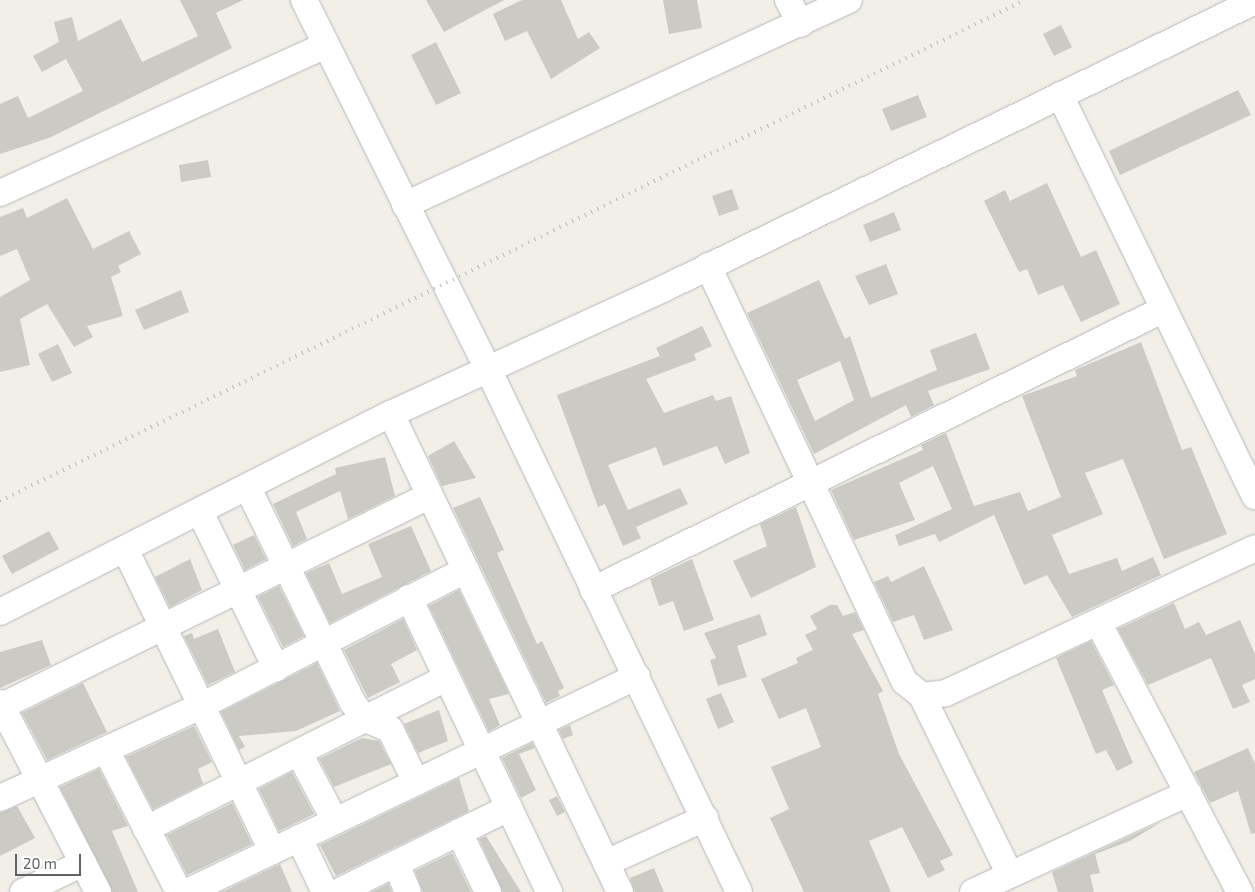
<!DOCTYPE html>
<html>
<head>
<meta charset="utf-8">
<style>
	body { margin:0 }
	#map { position:relative; width:1255px; height:892px; overflow:hidden; background:#f1efe8; font-family:"Exo 2",sans-serif }
	div>[style] { position:absolute }
	.building>* { inset:0; background:#cccac5 }
	.roads { filter:drop-shadow(0 0 1px #b5b8bc) drop-shadow(0 0 1px #b5b8bc) }
	.minor>* { height:26px; margin:-13px; padding:0 13px; transform-origin:13px; border-radius:13px; background:#fff }
	.rail>* { height:4px; margin-top:-2px; transform-origin:0; background:repeating-linear-gradient(90deg,#b6b7b8 0 1px,transparent 0 7px) }
	span { translate:-50% -50%; white-space:nowrap; text-align:center; line-height:1.15; -webkit-text-stroke:4.5px #fff; paint-order:stroke }
	.scale { position:absolute; left:15px; top:854px; width:66px; height:22px; box-sizing:border-box; border:2px solid #5f6368; border-top:0; padding-left:6px; font-size:15px; line-height:18px; white-space:nowrap; color:#5f6368; -webkit-text-stroke:4px #fff; paint-order:stroke }
</style>
</head>
<body>
<div id="map">
	<div class="building">
		<i style="clip-path:polygon(180px 0,243px 0,216px 13px,232px 48px,49px 138px,0 154px,0 104px,18px 96px,28px 118px,83px 91px,66px 59px,42px 72px,33px 56px,59px 42px,54px 22px,72px 17px,78px 41px,121px 19px,142px 62px,198px 36px)"></i>
		<i style="clip-path:polygon(426px 0,504px 0,444px 32px)"></i>
		<i style="clip-path:polygon(522px 0,561px 0,578px 39px,589px 32px,600px 48px,551px 79px,527px 31px,505px 41px,493px 14px)"></i>
		<i style="clip-path:polygon(663px 0,697px 0,702px 28px,669px 34px)"></i>
		<i style="clip-path:polygon(1061px 25px,1072px 47px,1054px 56px,1043px 34px)"></i>
		<i style="clip-path:polygon(436px 42px,461px 93px,436px 105px,411px 55px)"></i>
		<i style="clip-path:polygon(1238px 90px,1251px 115px,1120px 175px,1109px 151px)"></i>
		<i style="clip-path:polygon(918px 95px,927px 117px,891px 131px,882px 109px)"></i>
		<i style="clip-path:polygon(208px 160px,211px 177px,181px 182px,179px 165px)"></i>
		<i style="clip-path:polygon(1047px 183px,1081px 257px,1096px 250px,1120px 304px,1081px 322px,1063px 285px,1038px 295px,1027px 269px,1019px 272px,984px 201px,1005px 190px,1010px 201px)"></i>
		<i style="clip-path:polygon(732px 189px,739px 209px,719px 216px,712px 196px)"></i>
		<i style="clip-path:polygon(67px 198px,93px 249px,129px 231px,141px 254px,118px 266px,121px 272px,111px 277px,123px 316px,87px 326px,93px 337px,74px 347px,47px 304px,20px 319px,30px 365px,0 372px,0 297px,30px 280px,17px 249px,0 256px,0 217px,23px 208px,27px 218px)"></i>
		<i style="clip-path:polygon(894px 212px,901px 230px,870px 242px,863px 225px)"></i>
		<i style="clip-path:polygon(886px 264px,898px 294px,869px 305px,855px 276px)"></i>
		<i style="clip-path:polygon(evenodd,819px 280px,845px 339px,850px 336px,871px 398px,937px 370px,930px 350px,976px 333px,990px 369px,928px 391px,934px 405px,911px 417px,906px 405px,814px 454px,747px 313px,819px 280px,840px 361px,854px 400px,815px 421px,797px 380px,840px 361px)"></i>
		<i style="clip-path:polygon(181px 290px,189px 312px,144px 330px,135px 310px)"></i>
		<i style="clip-path:polygon(702px 326px,712px 346px,694px 354px,696px 360px,646px 379px,664px 413px,713px 395px,716px 401px,731px 396px,750px 453px,725px 464px,717px 446px,663px 466px,656px 447px,608px 465px,628px 510px,680px 488px,688px 504px,636px 527px,641px 538px,623px 546px,605px 504px,598px 507px,557px 395px,660px 356px,656px 348px)"></i>
		<i style="clip-path:polygon(1141px 342px,1182px 450px,1191px 447px,1227px 534px,1164px 559px,1123px 459px,1085px 473px,1103px 514px,1052px 535px,1069px 574px,1117px 558px,1122px 571px,1153px 557px,1161px 575px,1072px 617px,1047px 575px,1024px 585px,994px 515px,939px 542px,935px 534px,899px 546px,895px 535px,952px 509px,933px 466px,899px 483px,915px 520px,854px 540px,831px 490px,923px 450px,921px 445px,946px 433px,974px 506px,1020px 492px,1028px 511px,1061px 497px,1022px 396px,1077px 376px,1075px 370px)"></i>
		<i style="clip-path:polygon(58px 344px,72px 373px,52px 382px,38px 354px)"></i>
		<i style="clip-path:polygon(454px 441px,476px 478px,442px 486px,428px 456px)"></i>
		<i style="clip-path:polygon(385px 457px,395px 496px,348px 519px,340px 491px,296px 512px,307px 539px,293px 546px,273px 504px,336px 474px,335px 468px)"></i>
		<i style="clip-path:polygon(480px 497px,504px 550px,497px 553px,537px 644px,542px 641px,564px 688px,558px 691px,560px 696px,546px 703px,453px 508px)"></i>
		<i style="clip-path:polygon(796px 507px,816px 567px,751px 598px,733px 561px,767px 546px,760px 524px)"></i>
		<i style="clip-path:polygon(411px 526px,431px 571px,330px 623px,306px 573px,329px 563px,342px 594px,382px 577px,368px 544px)"></i>
		<i style="clip-path:polygon(49px 531px,59px 549px,12px 574px,2px 556px)"></i>
		<i style="clip-path:polygon(254px 535px,266px 559px,245px 570px,233px 545px)"></i>
		<i style="clip-path:polygon(190px 559px,202px 590px,170px 607px,155px 577px)"></i>
		<i style="clip-path:polygon(692px 559px,714px 620px,684px 631px,673px 601px,659px 606px,650px 579px)"></i>
		<i style="clip-path:polygon(924px 566px,953px 630px,924px 640px,914px 615px,893px 622px,874px 582px,888px 576px,891px 582px)"></i>
		<i style="clip-path:polygon(279px 586px,304px 636px,283px 647px,258px 597px)"></i>
		<i style="clip-path:polygon(459px 590px,509px 694px,489px 699px,500px 725px,489px 731px,429px 606px)"></i>
		<i style="clip-path:polygon(1174px 603px,1185px 629px,1199px 622px,1206px 635px,1240px 620px,1255px 654px,1255px 679px,1242px 685px,1250px 702px,1233px 709px,1211px 658px,1148px 685px,1118px 629px)"></i>
		<i style="clip-path:polygon(830px 605px,837px 605px,843px 616px,855px 612px,864px 630px,852px 634px,883px 691px,878px 694px,899px 754px,953px 855px,940px 861px,945px 870px,928px 878px,902px 827px,869px 841px,891px 892px,804px 892px,770px 818px,789px 809px,771px 767px,821px 747px,806px 708px,779px 719px,761px 679px,798px 663px,796px 658px,813px 650px,805px 635px,817px 629px,810px 616px)"></i>
		<i style="clip-path:polygon(760px 614px,767px 635px,737px 646px,747px 677px,718px 686px,710px 660px,716px 658px,704px 633px)"></i>
		<i style="clip-path:polygon(403px 619px,417px 650px,391px 664px,400px 682px,368px 698px,344px 650px)"></i>
		<i style="clip-path:polygon(218px 629px,235px 672px,208px 685px,184px 636px,192px 633px,194px 639px)"></i>
		<i style="clip-path:polygon(42px 640px,51px 665px,0 688px,0 652px)"></i>
		<i style="clip-path:polygon(1091px 641px,1114px 685px,1102px 690px,1133px 763px,1117px 771px,1106px 750px,1096px 754px,1056px 658px)"></i>
		<i style="clip-path:polygon(317px 663px,340px 711px,296px 731px,239px 736px,245px 747px,239px 750px,221px 712px)"></i>
		<i style="clip-path:polygon(83px 683px,107px 732px,47px 760px,22px 713px)"></i>
		<i style="clip-path:polygon(721px 693px,734px 722px,718px 729px,706px 699px)"></i>
		<i style="clip-path:polygon(439px 710px,448px 741px,418px 753px,404px 724px)"></i>
		<i style="clip-path:polygon(570px 725px,573px 735px,563px 739px,559px 730px)"></i>
		<i style="clip-path:polygon(194px 726px,212px 762px,198px 769px,203px 784px,153px 809px,126px 757px)"></i>
		<i style="clip-path:polygon(362px 738px,379px 741px,391px 764px,334px 787px,319px 759px)"></i>
		<i style="clip-path:polygon(532px 743px,535px 748px,519px 754px,536px 790px,521px 798px,502px 758px)"></i>
		<i style="clip-path:polygon(1248px 748px,1255px 764px,1255px 833px,1251px 834px,1238px 791px,1210px 803px,1194px 772px)"></i>
		<i style="clip-path:polygon(99px 769px,128px 826px,112px 831px,138px 892px,113px 892px,60px 787px)"></i>
		<i style="clip-path:polygon(292px 772px,314px 814px,279px 831px,259px 789px)"></i>
		<i style="clip-path:polygon(459px 778px,469px 811px,336px 876px,320px 845px)"></i>
		<i style="clip-path:polygon(557px 796px,565px 812px,557px 816px,549px 800px)"></i>
		<i style="clip-path:polygon(232px 803px,252px 844px,187px 875px,167px 835px)"></i>
		<i style="clip-path:polygon(17px 806px,35px 838px,0 856px,0 813px)"></i>
		<i style="clip-path:polygon(1161px 822px,1130px 841px,1095px 854px,1100px 873px,1090px 875px,1094px 892px,1058px 892px,1052px 872px)"></i>
		<i style="clip-path:polygon(486px 836px,521px 892px,503px 892px,479px 839px)"></i>
		<i style="clip-path:polygon(452px 853px,471px 892px,423px 892px,415px 871px)"></i>
		<i style="clip-path:polygon(280px 864px,292px 892px,222px 892px)"></i>
		<i style="clip-path:polygon(654px 868px,664px 892px,635px 892px,630px 878px)"></i>
		<i style="clip-path:polygon(388px 884px,392px 892px,372px 892px)"></i>
	</div>
	<div class="roads">
		<div class="minor">
			<i style="left:304px;top:0;width:412px;rotate:63.5deg"></i>
			<i style="left:488px;top:369px;width:580px;rotate:64.36deg"></i>
			<i style="left:788px;top:0;width:27px;rotate:62deg"></i>
			<i style="left:1060px;top:95px;width:446px;rotate:64.1deg"></i>
			<i style="left:0;top:193px;width:358px;rotate:-24.4deg"></i>
			<i style="left:405px;top:205px;width:489px;rotate:-24.8deg"></i>
			<i style="left:708px;top:266px;width:460px;rotate:64.7deg"></i>
			<i style="left:905px;top:682px;width:22px;rotate:39deg"></i>
			<i style="left:922px;top:696px;width:24px;rotate:-7deg"></i>
			<i style="left:946px;top:693px;width:341px;rotate:-25.1deg"></i>
			<i style="left:391px;top:414px;width:530px;rotate:64.4deg"></i>
			<i style="left:248px;top:488px;width:239px;rotate:64deg"></i>
			<i style="left:353px;top:703px;width:20px;rotate:53deg"></i>
			<i style="left:365px;top:719px;width:27px;rotate:22deg"></i>
			<i style="left:390px;top:729px;width:59px;rotate:63.9deg"></i>
			<i style="left:200px;top:512px;width:174px;rotate:64deg"></i>
			<i style="left:126px;top:551px;width:334px;rotate:64deg"></i>
			<i style="left:593px;top:590px;width:636px;rotate:-26.2deg"></i>
			<i style="left:409px;top:598px;width:326px;rotate:64.5deg"></i>
			<i style="left:0;top:612px;width:438px;rotate:-26.9deg"></i>
			<i style="left:391px;top:414px;width:299px;rotate:-24.7deg"></i>
			<i style="left:663px;top:289px;width:658px;rotate:-25.94deg"></i>
			<i style="left:1099px;top:624px;width:303px;rotate:62.3deg"></i>
			<i style="left:922px;top:696px;width:199px;rotate:63.8deg"></i>
			<i style="left:0;top:703px;width:213px;rotate:62.6deg"></i>
			<i style="left:0;top:707px;width:479px;rotate:-26.2deg"></i>
			<i style="left:106px;top:750px;width:160px;rotate:62.8deg"></i>
			<i style="left:299px;top:753px;width:77px;rotate:62.1deg"></i>
			<i style="left:0;top:798px;width:221px;rotate:-24.6deg"></i>
			<i style="left:201px;top:706px;width:298px;rotate:-27.2deg"></i>
			<i style="left:146px;top:829px;width:336px;rotate:-26.7deg"></i>
			<i style="left:459px;top:832px;width:67px;rotate:64.2deg"></i>
			<i style="left:299px;top:838px;width:60px;rotate:64.3deg"></i>
			<i style="left:606px;top:863px;width:109px;rotate:-24.4deg"></i>
			<i style="left:396px;top:864px;width:30px;rotate:67deg"></i>
			<i style="left:23px;top:892px;width:67px;rotate:-25.8deg"></i>
			<i style="left:187px;top:892px;width:499px;rotate:-25.6deg"></i>
			<i style="left:338px;top:892px;width:191px;rotate:-26.2deg"></i>
			<i style="left:973px;top:892px;width:237px;rotate:-24.7deg"></i>
		</div>
	</div>
	<div class="rail">
		<i style="left:0;top:501px;width:1141px;rotate:-26.05deg"></i>
	</div>
	<div class="scale">20 m</div>
</div>
</body>
</html>
